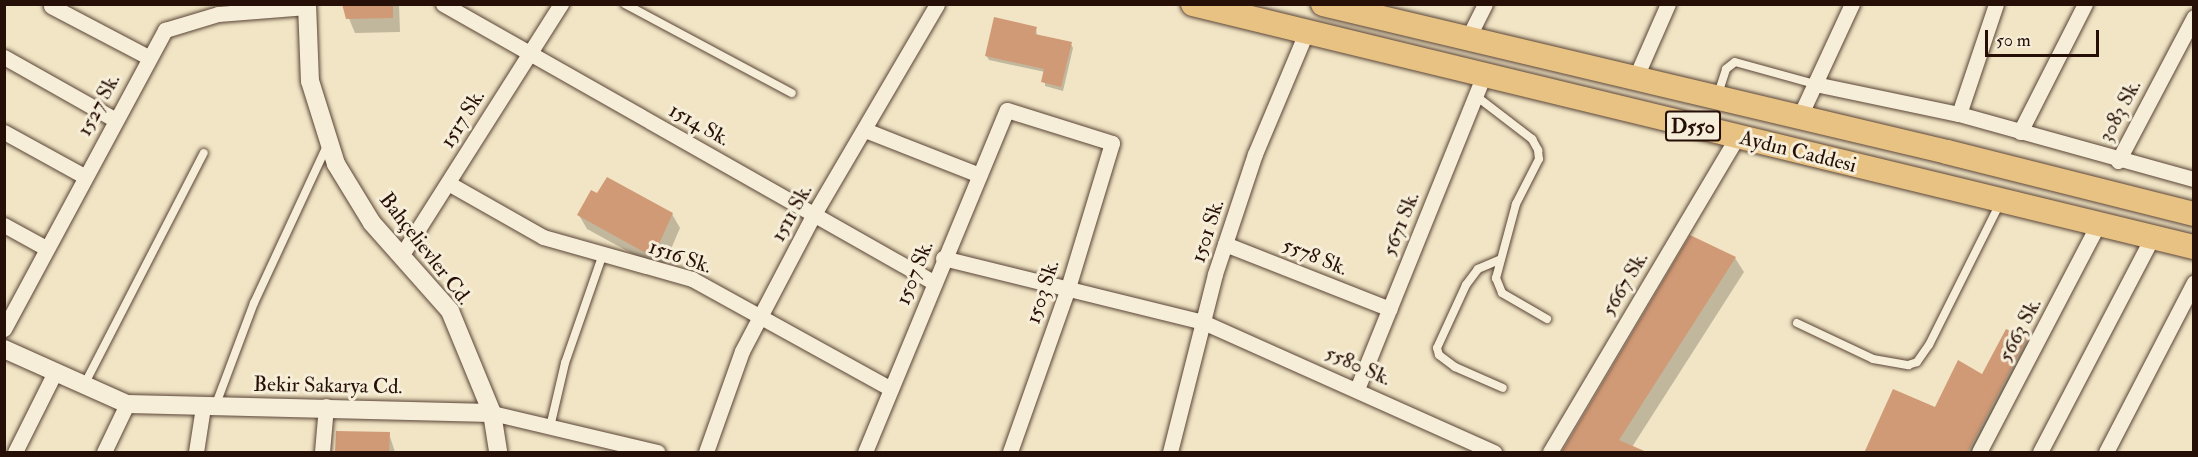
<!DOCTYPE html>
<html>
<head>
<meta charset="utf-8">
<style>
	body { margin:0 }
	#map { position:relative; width:2198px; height:457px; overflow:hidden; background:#f1e5c5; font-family:"IM FELL Double Pica",serif }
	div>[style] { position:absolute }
	.shadow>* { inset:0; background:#0003 }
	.building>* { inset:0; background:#d19a77 }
	.roads { filter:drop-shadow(0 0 2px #594436) drop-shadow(0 0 2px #594436) }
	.service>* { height:8px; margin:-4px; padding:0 4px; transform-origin:4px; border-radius:4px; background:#f6eed9 }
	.minor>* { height:15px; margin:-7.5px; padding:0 7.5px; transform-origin:7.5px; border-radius:7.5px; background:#f6eed9 }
	.tertiary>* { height:18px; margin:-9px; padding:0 9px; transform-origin:9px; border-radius:9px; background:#f6eed9 }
	.trunk>* { height:24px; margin:-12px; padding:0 12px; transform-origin:12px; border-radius:12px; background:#e8c282 }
	span { translate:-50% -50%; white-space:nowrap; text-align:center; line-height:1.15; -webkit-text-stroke:6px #f6eed9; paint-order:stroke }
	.shield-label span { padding:2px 4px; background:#f6eed9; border:2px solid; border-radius:4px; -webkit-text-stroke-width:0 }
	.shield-label { font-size:20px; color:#260f06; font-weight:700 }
	.street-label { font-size:21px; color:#260f06 }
	.frame { position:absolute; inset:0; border:6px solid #260f06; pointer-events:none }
	.scale { position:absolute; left:1985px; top:30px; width:114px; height:27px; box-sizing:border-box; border:3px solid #260f06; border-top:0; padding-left:8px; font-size:18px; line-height:21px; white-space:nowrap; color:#260f06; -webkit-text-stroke:4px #f6eed9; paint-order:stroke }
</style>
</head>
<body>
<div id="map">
	<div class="shadow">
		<i style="clip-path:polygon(343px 4px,399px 4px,400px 32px,355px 33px)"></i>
		<i style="clip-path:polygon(1036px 28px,1037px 36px,1071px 44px,1073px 48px,1063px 91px,1045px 86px,1045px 72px,989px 60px,986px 55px)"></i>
		<i style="clip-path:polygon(672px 214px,680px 228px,662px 270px,587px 229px,579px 215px)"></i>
		<i style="clip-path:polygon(1735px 258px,1744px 272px,1632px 447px,1562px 452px)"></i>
		<i style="clip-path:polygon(2006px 331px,2026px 339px,2035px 354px,1983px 452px,1865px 452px,1983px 376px)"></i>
		<i style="clip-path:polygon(389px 434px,395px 452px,337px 452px)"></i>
	</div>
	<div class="building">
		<i style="clip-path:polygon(342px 4px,393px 4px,393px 18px,346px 19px)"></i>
		<i style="clip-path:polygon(994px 17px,1037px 27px,1035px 34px,1072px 42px,1061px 87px,1041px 82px,1044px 69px,985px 56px)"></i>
		<i style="clip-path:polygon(607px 177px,673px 213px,653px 257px,577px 215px,591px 190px,597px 193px)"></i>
		<i style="clip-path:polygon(1690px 235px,1736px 257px,1619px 440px,1649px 453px,1561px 453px)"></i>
		<i style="clip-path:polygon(2006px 329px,2027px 338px,1967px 453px,1864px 453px,1893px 389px,1935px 407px,1958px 360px,1982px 374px)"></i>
		<i style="clip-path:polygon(336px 431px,390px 432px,389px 453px,335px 453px)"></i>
	</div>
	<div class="roads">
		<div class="service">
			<i style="left:625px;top:4px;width:189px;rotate:28.1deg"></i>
			<i style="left:1718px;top:94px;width:26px;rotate:-72deg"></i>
			<i style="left:1726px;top:69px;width:11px;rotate:-38deg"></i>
			<i style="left:1735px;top:62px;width:83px;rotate:15.4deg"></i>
			<i style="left:1476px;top:96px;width:71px;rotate:37.5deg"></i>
			<i style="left:1532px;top:139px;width:13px;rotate:61deg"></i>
			<i style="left:1538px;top:150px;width:9px;rotate:84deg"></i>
			<i style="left:1539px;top:159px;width:51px;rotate:117.1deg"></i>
			<i style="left:1516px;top:204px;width:77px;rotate:105.1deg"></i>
			<i style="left:1496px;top:278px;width:16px;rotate:68deg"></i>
			<i style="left:1502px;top:293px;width:52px;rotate:30deg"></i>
			<i style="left:1499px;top:260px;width:23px;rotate:157deg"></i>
			<i style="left:1478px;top:269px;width:20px;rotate:127deg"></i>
			<i style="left:1466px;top:285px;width:69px;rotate:114.7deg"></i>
			<i style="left:1437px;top:348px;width:7px;rotate:74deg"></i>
			<i style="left:1439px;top:355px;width:20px;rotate:37deg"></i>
			<i style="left:1455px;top:367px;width:52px;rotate:23.6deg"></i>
			<i style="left:1797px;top:323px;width:84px;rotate:25.3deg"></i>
			<i style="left:1873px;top:359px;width:36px;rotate:10deg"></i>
			<i style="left:1908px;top:365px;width:9px;rotate:-18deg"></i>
			<i style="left:1917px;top:362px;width:21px;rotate:-55deg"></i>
			<i style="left:1929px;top:345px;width:159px;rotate:-63.4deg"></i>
			<i style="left:84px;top:385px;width:261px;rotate:-62.7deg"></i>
			<i style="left:216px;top:404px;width:108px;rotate:-69.4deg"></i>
			<i style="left:254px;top:303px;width:173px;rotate:-65.1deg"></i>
			<i style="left:550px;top:427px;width:66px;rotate:-76.8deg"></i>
			<i style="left:565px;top:363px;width:115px;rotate:-70.8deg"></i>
		</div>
		<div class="minor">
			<i style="left:443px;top:4px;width:563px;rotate:29.57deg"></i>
			<i style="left:51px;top:6px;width:110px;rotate:27.7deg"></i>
			<i style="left:1467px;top:40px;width:40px;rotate:-63.4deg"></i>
			<i style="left:4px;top:57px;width:126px;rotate:29.4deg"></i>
			<i style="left:1635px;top:79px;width:82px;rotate:-66.3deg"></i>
			<i style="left:1815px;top:84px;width:147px;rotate:11.8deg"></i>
			<i style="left:1959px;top:114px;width:244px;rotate:15.5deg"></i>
			<i style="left:1959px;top:114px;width:116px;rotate:-71.4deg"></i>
			<i style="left:1799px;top:118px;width:126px;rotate:-65.1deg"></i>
			<i style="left:865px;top:130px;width:123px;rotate:21.5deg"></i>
			<i style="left:4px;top:132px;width:91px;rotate:28.8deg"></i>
			<i style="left:2020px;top:132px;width:144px;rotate:-63.1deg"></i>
			<i style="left:2118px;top:161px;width:163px;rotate:-62.2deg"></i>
			<i style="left:448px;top:183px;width:109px;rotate:29.6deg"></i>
			<i style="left:543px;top:237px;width:155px;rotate:15.7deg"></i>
			<i style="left:692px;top:279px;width:227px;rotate:28.9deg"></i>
			<i style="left:4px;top:225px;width:48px;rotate:28.7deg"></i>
			<i style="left:1225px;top:244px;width:177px;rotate:21.5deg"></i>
			<i style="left:401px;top:256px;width:299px;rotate:-57.6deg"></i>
			<i style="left:943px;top:258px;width:268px;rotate:13.8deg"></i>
			<i style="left:1203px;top:322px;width:319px;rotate:24.1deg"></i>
			<i style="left:4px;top:329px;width:340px;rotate:-61.7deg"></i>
			<i style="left:165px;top:30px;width:55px;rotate:-16.8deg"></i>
			<i style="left:218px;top:14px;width:89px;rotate:-4.5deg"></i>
			<i style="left:1357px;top:389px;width:340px;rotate:-68deg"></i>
			<i style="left:492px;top:413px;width:170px;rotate:13.3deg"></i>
			<i style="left:15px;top:452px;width:89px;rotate:-63.4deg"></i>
			<i style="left:104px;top:452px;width:53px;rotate:-64.4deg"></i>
			<i style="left:196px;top:452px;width:46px;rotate:-81.2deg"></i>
			<i style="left:322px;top:452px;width:46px;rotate:-85deg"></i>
			<i style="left:706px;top:452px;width:107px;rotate:-70.4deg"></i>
			<i style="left:742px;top:351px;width:155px;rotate:-62.3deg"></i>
			<i style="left:814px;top:214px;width:243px;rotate:-59.6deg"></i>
			<i style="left:865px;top:452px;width:370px;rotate:-67.5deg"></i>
			<i style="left:1007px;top:110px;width:110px;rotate:17.4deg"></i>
			<i style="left:1112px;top:143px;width:152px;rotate:106.9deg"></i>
			<i style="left:1068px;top:288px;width:174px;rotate:109.5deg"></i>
			<i style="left:1170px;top:452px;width:184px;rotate:-75.8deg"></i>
			<i style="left:1215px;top:274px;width:126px;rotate:-71.6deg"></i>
			<i style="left:1255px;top:154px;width:134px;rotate:-67.2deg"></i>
			<i style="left:1550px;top:452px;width:366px;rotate:-59.3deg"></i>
			<i style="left:1979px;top:452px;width:255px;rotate:-62.4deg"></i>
			<i style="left:2040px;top:452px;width:242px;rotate:-62.4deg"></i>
			<i style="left:2106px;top:452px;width:191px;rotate:-62.6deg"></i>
		</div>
		<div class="tertiary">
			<i style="left:307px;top:4px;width:77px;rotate:87.8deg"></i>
			<i style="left:310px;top:81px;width:87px;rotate:72.6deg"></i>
			<i style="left:336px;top:164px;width:69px;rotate:58.6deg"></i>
			<i style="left:372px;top:223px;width:118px;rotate:48.4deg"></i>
			<i style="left:450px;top:311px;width:110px;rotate:67.6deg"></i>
			<i style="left:492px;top:413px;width:39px;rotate:81deg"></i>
			<i style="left:4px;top:349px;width:135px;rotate:24.1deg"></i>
			<i style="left:127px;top:404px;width:365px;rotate:1.4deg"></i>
		</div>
		<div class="trunk">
			<i style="left:1193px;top:4px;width:1030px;rotate:13.65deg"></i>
			<i style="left:1323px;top:4px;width:641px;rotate:13.34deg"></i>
			<i style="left:1947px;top:152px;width:255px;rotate:14.1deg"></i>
		</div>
	</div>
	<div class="shield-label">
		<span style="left:1693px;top:126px">D550</span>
	</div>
	<div class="street-label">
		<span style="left:99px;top:105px;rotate:-62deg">1527 Sk.</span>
		<span style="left:2120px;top:111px;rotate:-62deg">3083 Sk.</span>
		<span style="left:463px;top:119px;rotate:-58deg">1517 Sk.</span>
		<span style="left:699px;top:125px;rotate:29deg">1514 Sk.</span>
		<span style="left:1798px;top:152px;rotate:14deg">Aydın Caddesi</span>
		<span style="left:792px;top:213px;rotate:-61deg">1511 Sk.</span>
		<span style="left:1401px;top:224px;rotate:-68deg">5671 Sk.</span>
		<span style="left:1208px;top:231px;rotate:-72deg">1501 Sk.</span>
		<span style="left:425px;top:249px;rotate:52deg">Bahçelievler Cd.</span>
		<span style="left:680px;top:257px;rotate:19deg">1516 Sk.</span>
		<span style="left:1315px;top:257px;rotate:22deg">5578 Sk.</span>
		<span style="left:915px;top:273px;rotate:-68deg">1507 Sk.</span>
		<span style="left:1625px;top:284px;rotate:-59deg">5667 Sk.</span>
		<span style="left:1043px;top:292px;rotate:-72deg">1503 Sk.</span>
		<span style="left:2020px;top:330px;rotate:-62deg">5663 Sk.</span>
		<span style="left:1358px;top:366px;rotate:24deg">5580 Sk.</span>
		<span style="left:328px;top:386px;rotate:1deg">Bekir Sakarya Cd.</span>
	</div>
	<div class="frame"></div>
	<div class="scale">50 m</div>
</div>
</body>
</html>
